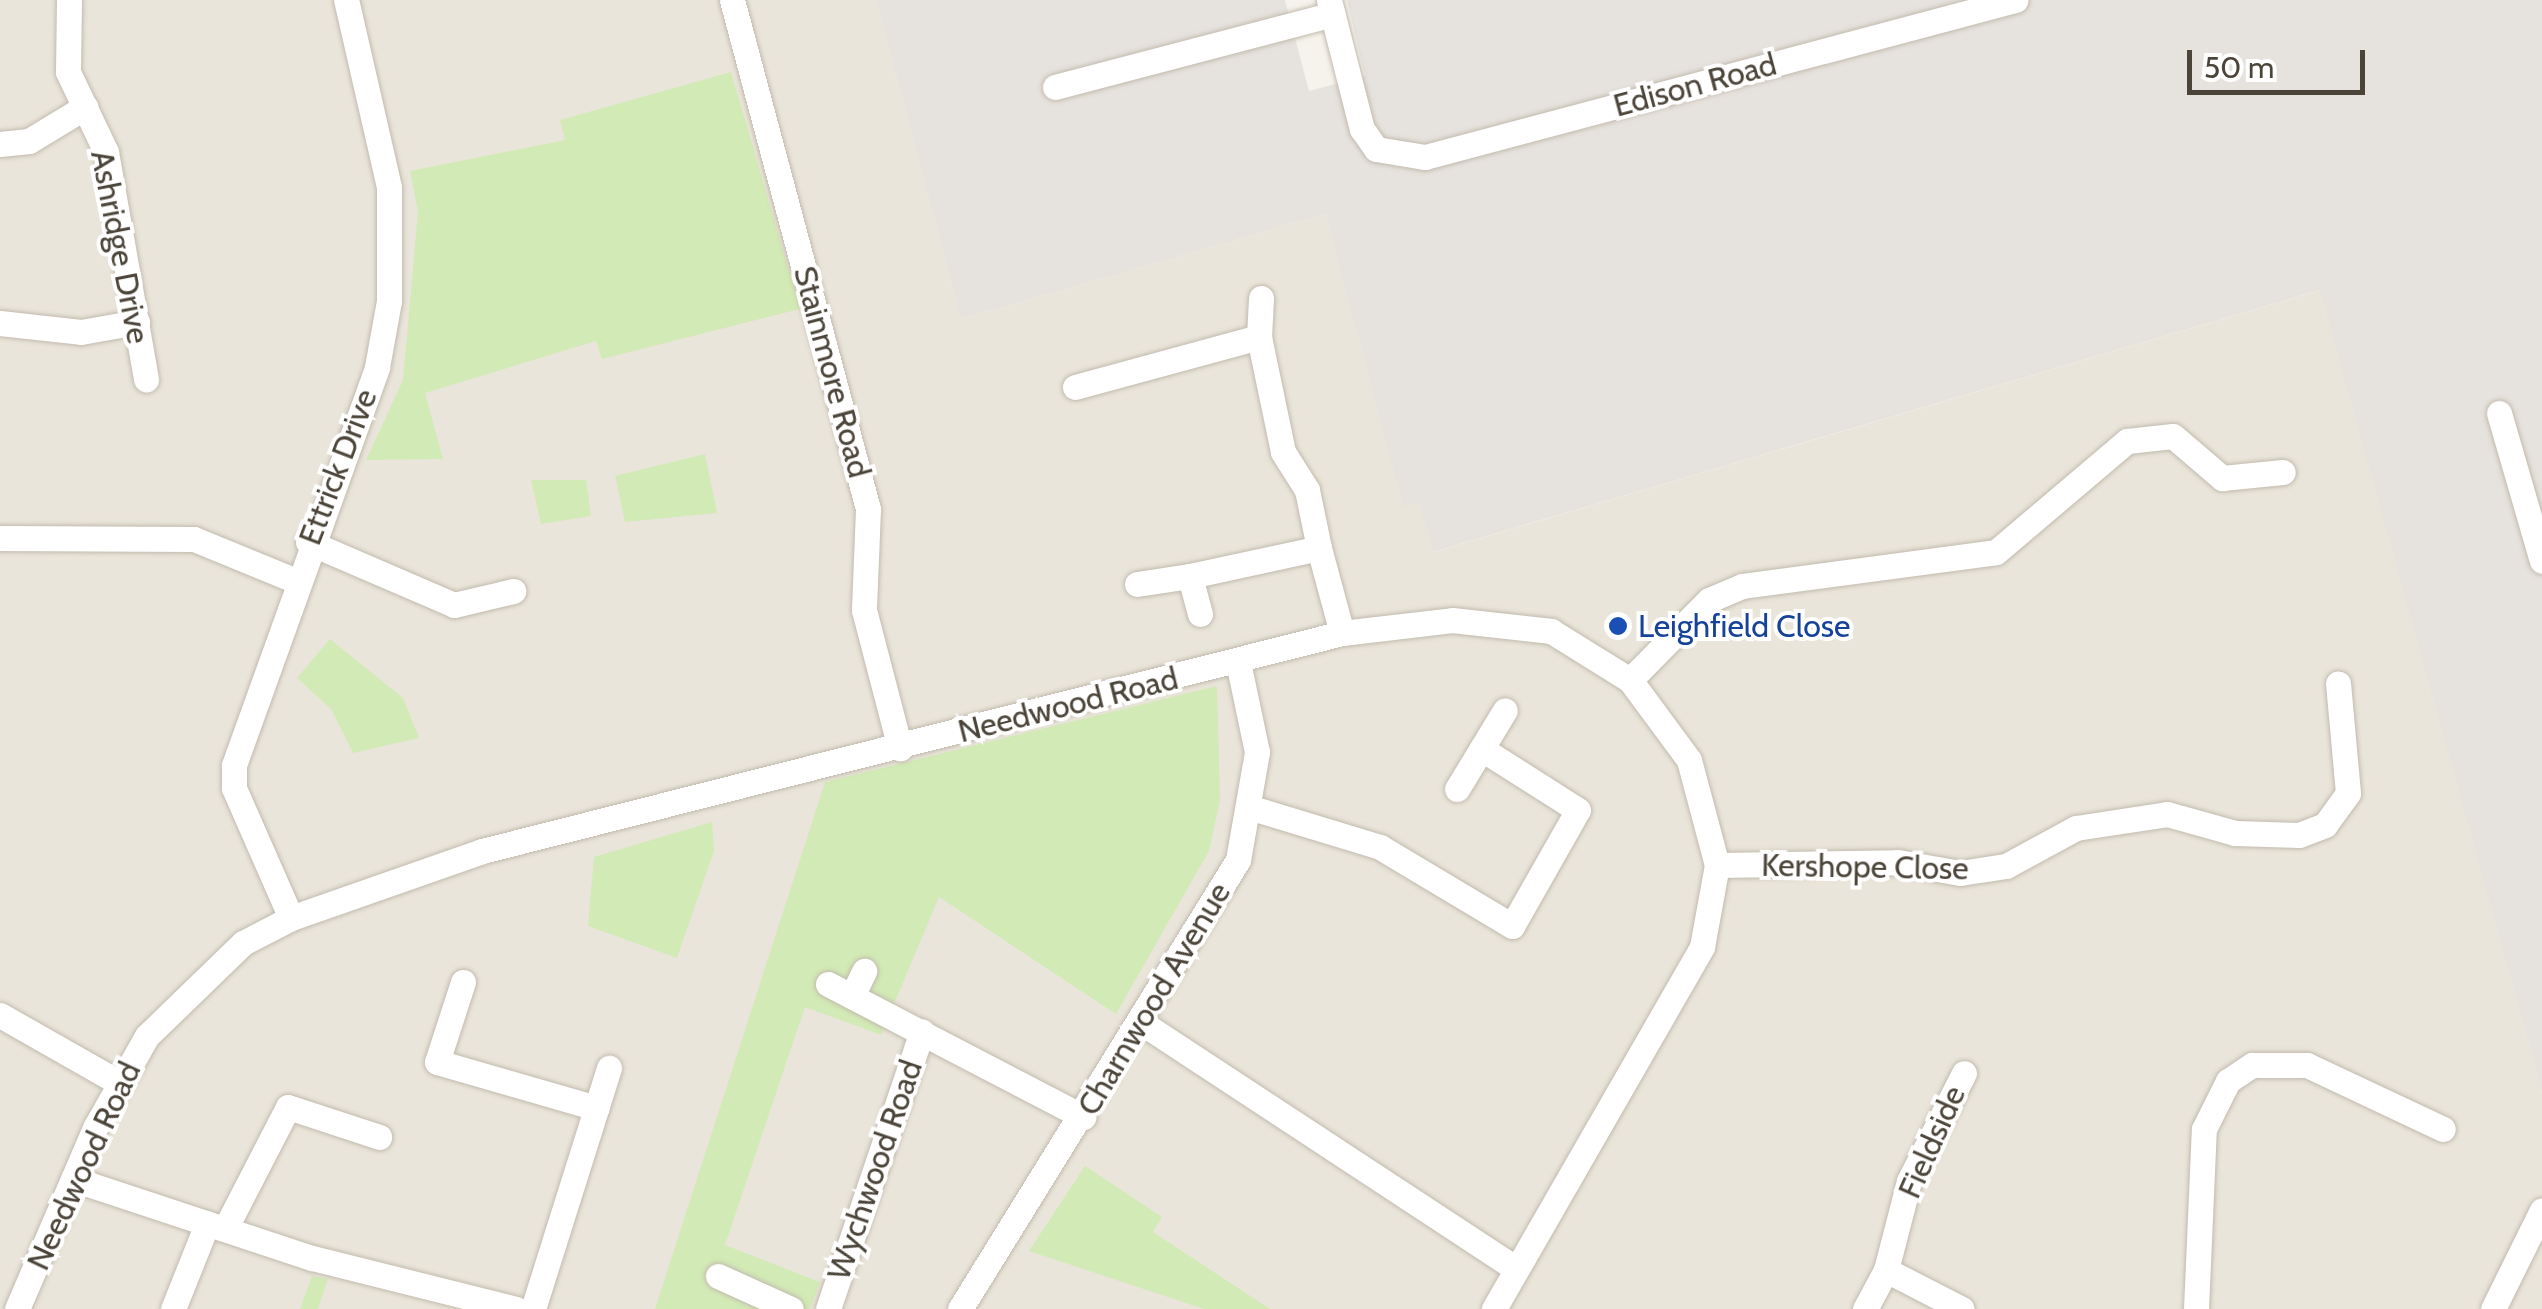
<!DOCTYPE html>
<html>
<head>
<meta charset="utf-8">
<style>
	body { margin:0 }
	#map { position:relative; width:2542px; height:1309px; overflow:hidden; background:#f6f3ec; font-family:Cabin,sans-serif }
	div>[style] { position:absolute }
	.residential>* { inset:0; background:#eae5da }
	.industrial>* { inset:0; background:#e6e2dd }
	.green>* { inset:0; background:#d2eab5 }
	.roads { filter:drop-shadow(0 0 2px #c2bbae) drop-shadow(0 0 2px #c2bbae) }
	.minor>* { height:25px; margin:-12.5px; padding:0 12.5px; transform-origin:12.5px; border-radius:12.5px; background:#fff }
	.dots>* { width:28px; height:28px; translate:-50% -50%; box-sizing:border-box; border:5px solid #fff; border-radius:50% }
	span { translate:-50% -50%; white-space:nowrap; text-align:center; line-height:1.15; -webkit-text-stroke:8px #fff; paint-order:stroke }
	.street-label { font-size:32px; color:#4b4439 }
	.transit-label { font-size:32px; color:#164399 }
	.left { translate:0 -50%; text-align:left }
	.scale { position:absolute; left:2187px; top:50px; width:178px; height:45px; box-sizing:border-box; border:5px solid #4b4439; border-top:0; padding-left:12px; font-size:30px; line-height:35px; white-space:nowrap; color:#4b4439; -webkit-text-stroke:8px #fff; paint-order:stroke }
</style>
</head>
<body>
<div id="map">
	<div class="residential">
		<i style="clip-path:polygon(0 0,876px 0,961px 319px,1325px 214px,1403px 506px,1419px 503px,1434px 552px,2321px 290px,2542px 1093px,2542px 1309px,0 1309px)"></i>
	</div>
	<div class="industrial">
		<i style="clip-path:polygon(876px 0,1285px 0,1309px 91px,1365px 76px,1347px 0,2542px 0,2542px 1093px,2320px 290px,1433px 552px,1419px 503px,1403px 507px,1325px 214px,961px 319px)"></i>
	</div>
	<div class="green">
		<i style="clip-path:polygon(731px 72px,800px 309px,602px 359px,596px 341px,425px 393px,443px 459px,366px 460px,403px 380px,418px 211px,410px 171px,565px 140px,560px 120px)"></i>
		<i style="clip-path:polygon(705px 454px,717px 513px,625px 522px,615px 476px)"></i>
		<i style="clip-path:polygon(531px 480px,586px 480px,591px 516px,541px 524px)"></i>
		<i style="clip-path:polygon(330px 639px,403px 698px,419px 738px,353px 753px,331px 709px,297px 678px)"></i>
		<i style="clip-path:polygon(1217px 686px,1220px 800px,1209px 851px,1116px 1014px,939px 897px,881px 1035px,805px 1007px,725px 1245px,820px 1282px,810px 1309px,655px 1309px,825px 782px)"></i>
		<i style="clip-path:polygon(712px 822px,714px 851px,677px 958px,588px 926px,594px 857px)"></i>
		<i style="clip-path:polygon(1085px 1166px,1162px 1217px,1153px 1232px,1270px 1309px,1204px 1309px,1029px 1251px)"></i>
		<i style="clip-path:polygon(312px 1276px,328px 1279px,318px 1309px,300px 1309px)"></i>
	</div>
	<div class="roads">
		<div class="minor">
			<i style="left:69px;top:0;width:72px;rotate:90.8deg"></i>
			<i style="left:68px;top:72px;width:89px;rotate:64.6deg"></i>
			<i style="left:106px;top:152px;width:231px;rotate:80deg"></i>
			<i style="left:732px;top:0;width:527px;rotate:75.04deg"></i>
			<i style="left:868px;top:509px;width:101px;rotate:92.3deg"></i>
			<i style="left:864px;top:610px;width:143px;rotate:75.4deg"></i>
			<i style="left:1329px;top:0;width:133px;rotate:75.7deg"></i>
			<i style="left:1362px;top:129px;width:24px;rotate:55deg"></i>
			<i style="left:1376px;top:149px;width:50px;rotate:9.3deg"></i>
			<i style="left:1425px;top:157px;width:611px;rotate:-14.9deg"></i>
			<i style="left:1055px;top:87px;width:287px;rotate:-14.7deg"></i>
			<i style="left:0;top:144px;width:29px;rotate:-6deg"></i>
			<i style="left:29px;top:141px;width:66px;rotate:-31.3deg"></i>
			<i style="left:0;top:323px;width:81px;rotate:6.3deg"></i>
			<i style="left:81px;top:332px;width:57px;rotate:-10.1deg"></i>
			<i style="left:1259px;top:337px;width:39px;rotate:-87deg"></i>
			<i style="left:1075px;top:387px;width:191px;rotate:-15.2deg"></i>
			<i style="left:1259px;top:337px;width:117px;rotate:78.2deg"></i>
			<i style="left:1283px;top:452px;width:45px;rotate:57.7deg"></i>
			<i style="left:1307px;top:490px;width:59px;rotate:78.3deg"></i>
			<i style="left:2499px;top:413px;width:154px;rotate:73.8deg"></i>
			<i style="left:0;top:538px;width:194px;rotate:0.3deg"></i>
			<i style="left:194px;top:539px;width:108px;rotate:22.3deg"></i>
			<i style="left:308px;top:542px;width:159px;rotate:23.3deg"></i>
			<i style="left:454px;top:605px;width:61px;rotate:-13.3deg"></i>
			<i style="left:1137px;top:584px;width:54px;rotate:-8.6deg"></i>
			<i style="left:1200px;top:614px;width:39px;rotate:-105deg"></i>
			<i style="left:1190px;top:576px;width:132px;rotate:-12.2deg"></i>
			<i style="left:1319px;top:548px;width:88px;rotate:74.9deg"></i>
			<i style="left:1630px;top:680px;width:112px;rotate:-45.4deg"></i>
			<i style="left:1709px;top:600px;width:36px;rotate:-23deg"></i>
			<i style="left:1742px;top:586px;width:256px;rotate:-7.6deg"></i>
			<i style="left:1996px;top:552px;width:172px;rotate:-40.3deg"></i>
			<i style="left:2127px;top:441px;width:46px;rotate:-6.2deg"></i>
			<i style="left:2173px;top:436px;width:65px;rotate:40.6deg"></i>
			<i style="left:2222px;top:478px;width:61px;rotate:-5.6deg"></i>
			<i style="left:1457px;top:789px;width:92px;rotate:-58.7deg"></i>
			<i style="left:1252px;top:808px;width:134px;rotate:16.9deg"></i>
			<i style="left:1380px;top:847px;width:154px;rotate:30.9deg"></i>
			<i style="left:1512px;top:926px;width:133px;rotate:-60.4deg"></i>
			<i style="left:1578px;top:810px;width:114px;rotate:-147.6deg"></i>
			<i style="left:1717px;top:865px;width:181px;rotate:-0.9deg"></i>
			<i style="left:1898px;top:862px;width:63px;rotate:10.1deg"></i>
			<i style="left:1960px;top:873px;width:47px;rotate:-8.7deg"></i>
			<i style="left:2006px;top:866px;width:80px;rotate:-28.5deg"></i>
			<i style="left:2076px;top:828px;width:92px;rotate:-8.7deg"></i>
			<i style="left:2167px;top:814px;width:71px;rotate:15.6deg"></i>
			<i style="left:2235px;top:833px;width:64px;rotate:1.8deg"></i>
			<i style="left:2299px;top:835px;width:28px;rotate:-21deg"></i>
			<i style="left:2325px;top:825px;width:39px;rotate:-54deg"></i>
			<i style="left:2348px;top:793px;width:110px;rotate:-95.2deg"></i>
			<i style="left:291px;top:918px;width:142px;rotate:-113.7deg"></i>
			<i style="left:234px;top:788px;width:23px;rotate:-90deg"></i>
			<i style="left:234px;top:765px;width:423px;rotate:-70.2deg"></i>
			<i style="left:377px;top:367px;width:67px;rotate:-79.7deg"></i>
			<i style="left:389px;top:301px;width:114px;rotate:-90deg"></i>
			<i style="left:389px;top:187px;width:192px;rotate:-102.9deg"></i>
			<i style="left:463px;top:982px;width:84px;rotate:108deg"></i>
			<i style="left:437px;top:1062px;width:166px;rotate:16.1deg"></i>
			<i style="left:828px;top:984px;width:288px;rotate:27.5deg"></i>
			<i style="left:852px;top:996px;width:28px;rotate:-64deg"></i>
			<i style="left:0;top:1015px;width:136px;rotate:29.6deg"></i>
			<i style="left:1142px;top:1023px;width:441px;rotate:33.3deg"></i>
			<i style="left:73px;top:1179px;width:252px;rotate:18.3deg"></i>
			<i style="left:312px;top:1258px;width:210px;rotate:14deg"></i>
			<i style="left:225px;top:1229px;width:137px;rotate:-62.7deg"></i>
			<i style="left:288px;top:1107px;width:96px;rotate:18.2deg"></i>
			<i style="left:1886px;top:1270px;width:85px;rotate:27.2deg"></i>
			<i style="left:718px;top:1276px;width:80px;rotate:24.3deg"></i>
			<i style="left:17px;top:1309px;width:199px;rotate:-66.7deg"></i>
			<i style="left:96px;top:1126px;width:103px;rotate:-60.5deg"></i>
			<i style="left:147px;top:1036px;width:134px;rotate:-44.1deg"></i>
			<i style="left:243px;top:943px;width:54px;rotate:-27.5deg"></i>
			<i style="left:291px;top:918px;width:202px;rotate:-19.3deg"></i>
			<i style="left:482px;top:851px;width:887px;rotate:-14.22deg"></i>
			<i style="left:1342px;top:633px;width:111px;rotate:-6.7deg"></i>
			<i style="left:1452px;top:620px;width:100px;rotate:6.3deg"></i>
			<i style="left:1551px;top:631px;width:93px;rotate:31.8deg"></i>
			<i style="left:1630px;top:680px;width:99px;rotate:53.6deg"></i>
			<i style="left:1689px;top:760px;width:109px;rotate:75.1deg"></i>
			<i style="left:1717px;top:865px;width:83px;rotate:100.4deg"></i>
			<i style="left:1702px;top:947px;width:418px;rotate:119.9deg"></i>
			<i style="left:173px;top:1309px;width:92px;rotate:-68.2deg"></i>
			<i style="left:533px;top:1309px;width:253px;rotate:-72.5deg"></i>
			<i style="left:828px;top:1309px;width:293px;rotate:-71.3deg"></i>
			<i style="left:960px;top:1309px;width:528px;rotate:-58.24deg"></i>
			<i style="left:1238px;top:860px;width:110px;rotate:-80deg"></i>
			<i style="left:1257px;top:752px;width:92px;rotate:-101.9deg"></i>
			<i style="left:1865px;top:1309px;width:44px;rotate:-61.7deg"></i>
			<i style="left:1886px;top:1270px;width:92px;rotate:-75.5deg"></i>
			<i style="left:1909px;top:1181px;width:121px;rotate:-63deg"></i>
			<i style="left:2196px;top:1309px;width:180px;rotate:-87.5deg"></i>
			<i style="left:2204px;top:1129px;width:54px;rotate:-63.4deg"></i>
			<i style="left:2228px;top:1081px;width:29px;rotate:-34deg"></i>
			<i style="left:2252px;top:1065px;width:55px"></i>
			<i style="left:2307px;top:1065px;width:150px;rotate:25.2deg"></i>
			<i style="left:2493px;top:1309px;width:110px;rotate:-63.7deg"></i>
		</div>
	</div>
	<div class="dots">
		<i style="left:1618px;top:626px;background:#1a4fb4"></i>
	</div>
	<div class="street-label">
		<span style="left:1695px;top:85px;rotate:-15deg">Edison Road</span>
		<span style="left:120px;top:247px;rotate:79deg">Ashridge Drive</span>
		<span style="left:832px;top:372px;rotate:75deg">Stainmore Road</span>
		<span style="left:338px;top:467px;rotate:-69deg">Ettrick Drive</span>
		<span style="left:1068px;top:705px;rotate:-14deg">Needwood Road</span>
		<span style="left:1865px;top:867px;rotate:1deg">Kershope Close</span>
		<span style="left:1154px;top:999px;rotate:-59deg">Charnwood Avenue</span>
		<span style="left:1932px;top:1142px;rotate:-66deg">Fieldside</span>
		<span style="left:84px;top:1166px;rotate:-65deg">Needwood Road</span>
		<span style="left:875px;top:1170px;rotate:-71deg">Wychwood Road</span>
	</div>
	<div class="transit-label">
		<span class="left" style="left:1638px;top:626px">Leighfield Close</span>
	</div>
	<div class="scale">50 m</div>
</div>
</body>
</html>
